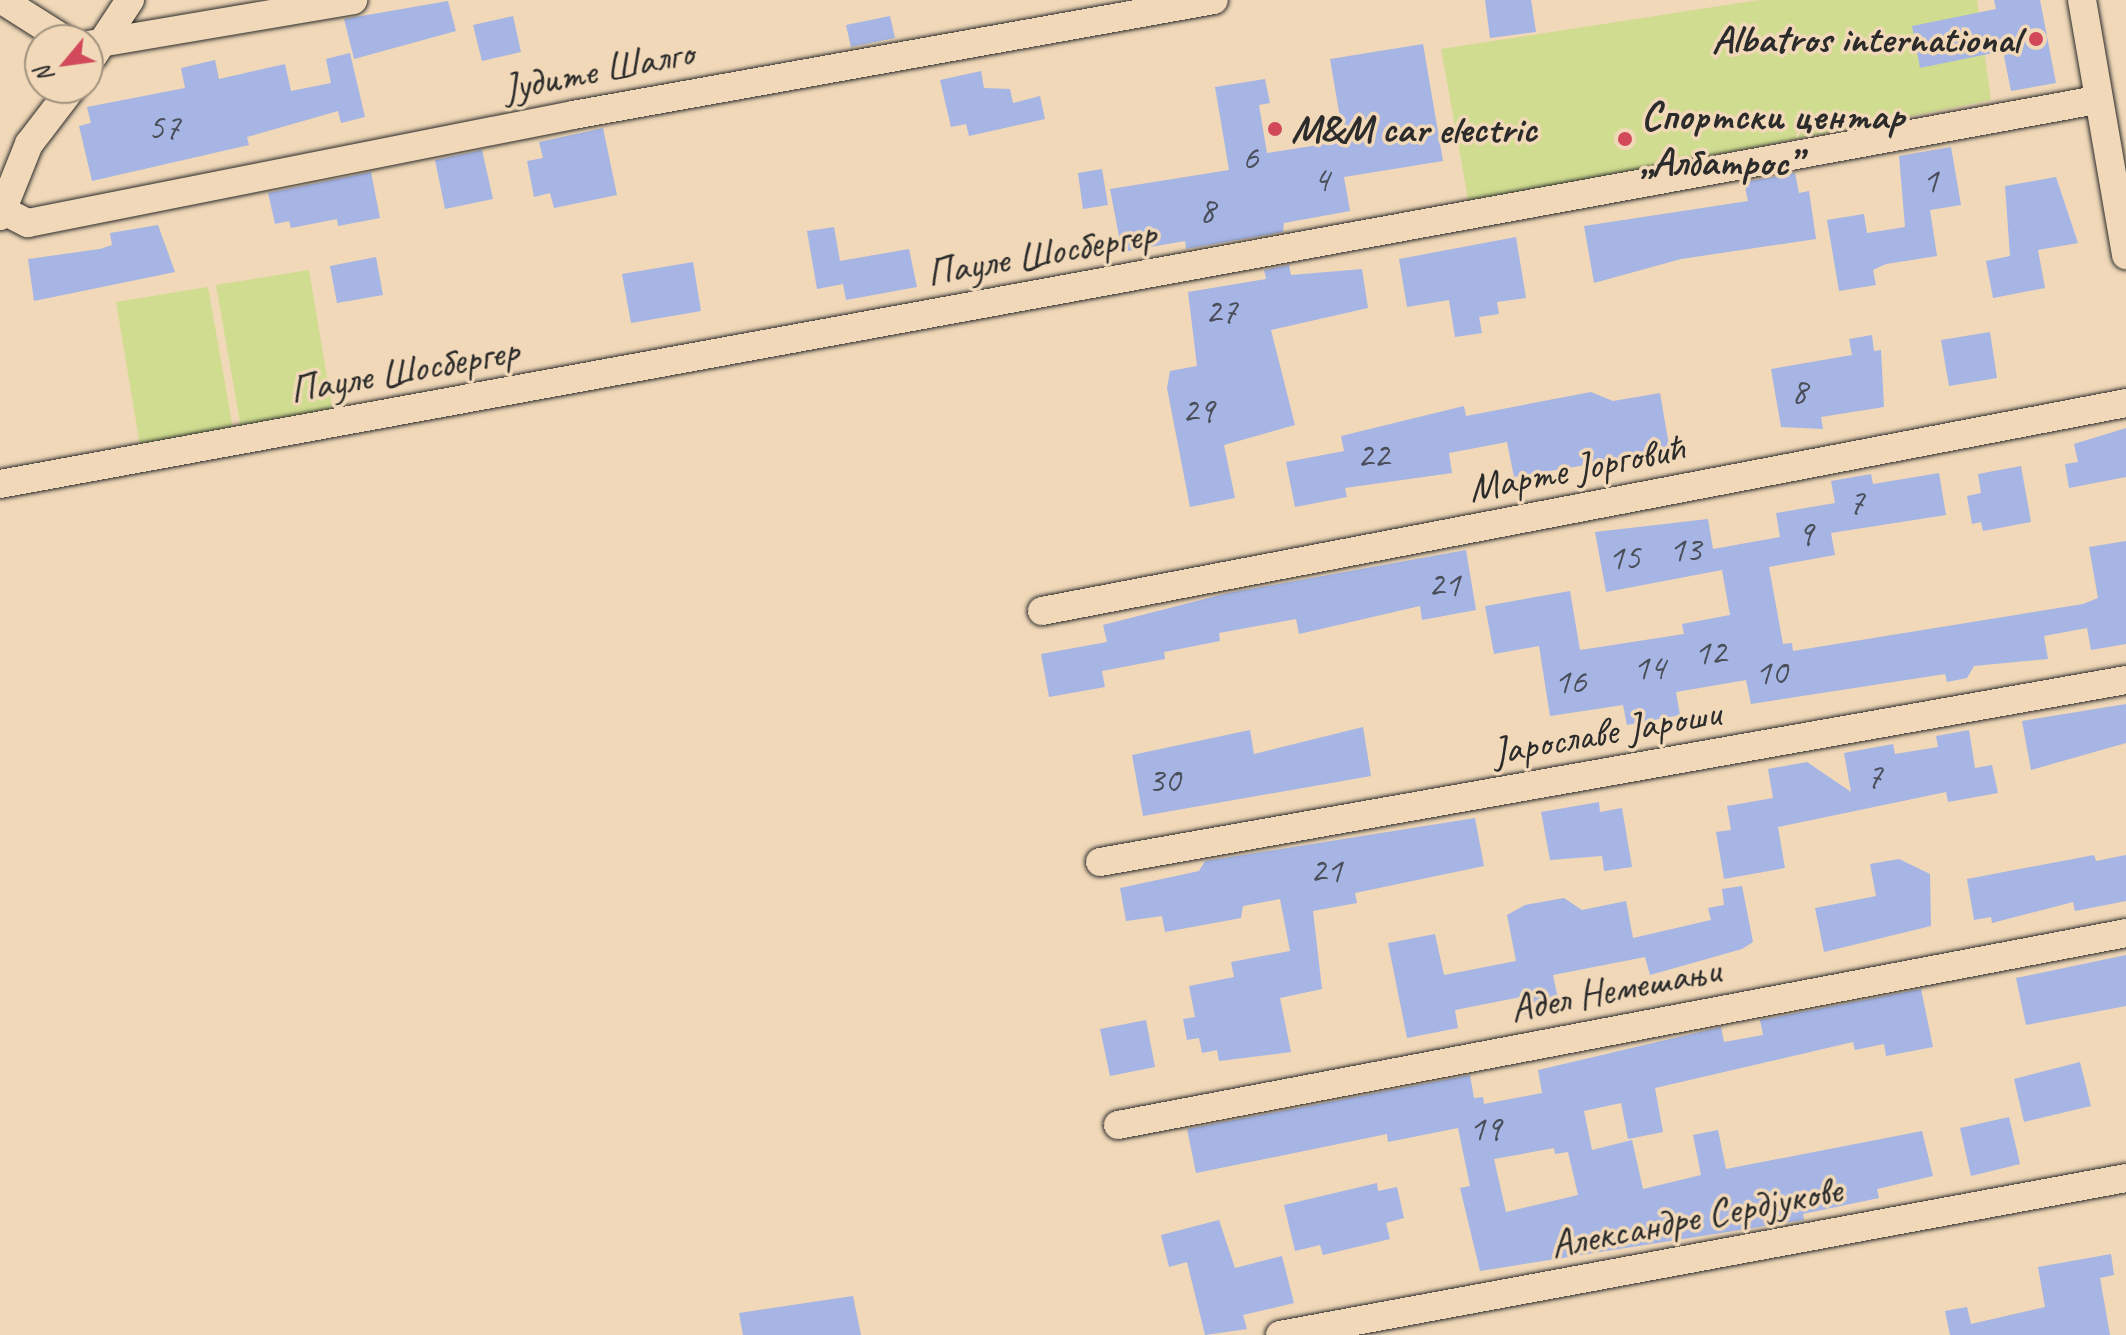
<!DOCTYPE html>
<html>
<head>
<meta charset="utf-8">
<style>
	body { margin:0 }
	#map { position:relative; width:2126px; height:1335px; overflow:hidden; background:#f0d8b8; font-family:Caveat,sans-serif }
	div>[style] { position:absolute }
	.green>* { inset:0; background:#d0dd90 }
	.building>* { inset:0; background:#a6b5e4 }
	.roads { filter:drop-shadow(0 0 2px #2b2b2b) drop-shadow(0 0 2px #2b2b2b) }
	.minor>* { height:28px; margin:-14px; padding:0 14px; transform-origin:14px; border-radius:14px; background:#f0d8b8 }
	.dots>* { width:22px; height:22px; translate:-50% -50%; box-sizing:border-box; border:4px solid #f0d8b8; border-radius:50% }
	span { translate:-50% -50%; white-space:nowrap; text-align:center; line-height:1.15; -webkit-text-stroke:7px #f0d8b8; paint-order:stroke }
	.number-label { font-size:36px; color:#4a4e59 }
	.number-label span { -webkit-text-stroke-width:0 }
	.poi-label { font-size:40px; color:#2b2b2b; font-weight:700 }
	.right { translate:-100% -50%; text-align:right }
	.left { translate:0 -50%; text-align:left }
	.street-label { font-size:40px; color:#2b2b2b }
	.north { position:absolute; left:24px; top:24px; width:80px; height:80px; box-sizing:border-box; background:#f0d8b8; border:2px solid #a19380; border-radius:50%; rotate:241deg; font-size:22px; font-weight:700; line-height:32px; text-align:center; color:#2b2b2b }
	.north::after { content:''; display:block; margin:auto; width:28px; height:36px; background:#d1495b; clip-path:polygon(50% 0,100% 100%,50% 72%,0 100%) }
</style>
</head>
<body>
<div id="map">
	<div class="green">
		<i style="clip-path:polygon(1759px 0,1977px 0,1991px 100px,1469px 204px,1441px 49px)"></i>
		<i style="clip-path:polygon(309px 270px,333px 412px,241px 428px,216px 285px)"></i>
		<i style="clip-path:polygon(208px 287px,233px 429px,140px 445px,116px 302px)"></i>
	</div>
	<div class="building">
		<i style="clip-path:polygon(1485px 0,1531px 0,1536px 32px,1490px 38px)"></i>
		<i style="clip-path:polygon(1994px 0,2040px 0,2056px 83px,2011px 91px,2003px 51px,1920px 68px,1912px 26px,1996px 9px)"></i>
		<i style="clip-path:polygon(448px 1px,456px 31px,354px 59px,344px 19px)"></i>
		<i style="clip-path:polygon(513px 16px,521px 52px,482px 61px,473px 25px)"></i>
		<i style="clip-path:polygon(890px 16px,895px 38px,851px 47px,846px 25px)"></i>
		<i style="clip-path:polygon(1423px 44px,1443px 161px,1344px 177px,1350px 211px,1284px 223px,1283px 232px,1186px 249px,1185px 241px,1122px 252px,1110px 189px,1229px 170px,1215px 87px,1265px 79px,1270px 103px,1259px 105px,1267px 153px,1344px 141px,1330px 59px)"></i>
		<i style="clip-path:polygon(350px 53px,365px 117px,341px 123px,338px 111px,247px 137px,249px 145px,92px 181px,79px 126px,91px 123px,87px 107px,185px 88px,181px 68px,215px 60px,219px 79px,285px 64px,291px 91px,331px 83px,326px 59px)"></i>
		<i style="clip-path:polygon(981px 71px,984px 88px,1010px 89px,1013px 103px,1040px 96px,1045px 119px,969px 136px,966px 124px,951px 127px,940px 80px)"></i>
		<i style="clip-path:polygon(603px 128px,617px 195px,554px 208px,550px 193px,534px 197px,527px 161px,543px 158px,539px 142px)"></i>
		<i style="clip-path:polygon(1951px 147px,1961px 205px,1930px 210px,1937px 256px,1886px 264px,1873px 270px,1876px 285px,1839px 291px,1827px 220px,1864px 214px,1867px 233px,1905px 227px,1899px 156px)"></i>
		<i style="clip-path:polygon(482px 150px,493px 199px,445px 209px,435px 160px)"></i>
		<i style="clip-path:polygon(1102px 169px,1108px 205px,1083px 209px,1078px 173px)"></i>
		<i style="clip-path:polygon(371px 172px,380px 218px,338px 226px,337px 219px,291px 228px,289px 221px,275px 224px,268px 193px)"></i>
		<i style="clip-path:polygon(1795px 173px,1799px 193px,1809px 191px,1816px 239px,1681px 259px,1594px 283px,1584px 226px,1748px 201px,1744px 182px)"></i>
		<i style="clip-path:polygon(2056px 177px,2078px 243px,2038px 250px,2045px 288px,1993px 298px,1986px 261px,2010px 256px,2005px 186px)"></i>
		<i style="clip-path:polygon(158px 225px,175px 272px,34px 301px,28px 259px,100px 249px,112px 245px,110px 233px)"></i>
		<i style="clip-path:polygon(834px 227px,840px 261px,909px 249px,917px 287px,846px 300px,843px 284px,817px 289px,807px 231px)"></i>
		<i style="clip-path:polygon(1516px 237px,1526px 298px,1497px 302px,1499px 314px,1479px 317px,1482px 333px,1455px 337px,1449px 300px,1407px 307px,1399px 259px)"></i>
		<i style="clip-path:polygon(376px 257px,383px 295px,337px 303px,330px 266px)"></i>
		<i style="clip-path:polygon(693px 262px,701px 311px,631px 323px,622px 274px)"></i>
		<i style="clip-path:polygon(1289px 265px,1291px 275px,1362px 269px,1368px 308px,1271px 330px,1295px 425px,1224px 445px,1235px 498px,1190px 507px,1167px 388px,1170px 371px,1197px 366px,1188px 292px,1266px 279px,1264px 270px)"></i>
		<i style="clip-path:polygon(1990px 332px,1997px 378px,1949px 386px,1941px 340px)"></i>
		<i style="clip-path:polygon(1872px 335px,1874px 351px,1881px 350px,1884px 407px,1821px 417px,1823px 429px,1781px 427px,1771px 369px,1852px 355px,1849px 339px)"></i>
		<i style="clip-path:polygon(1591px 392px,1613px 401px,1660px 393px,1670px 451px,1514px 477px,1507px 442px,1449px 453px,1452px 473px,1345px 488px,1347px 497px,1295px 507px,1286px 462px,1344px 451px,1341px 436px,1464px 406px,1466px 416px)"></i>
		<i style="clip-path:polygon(2126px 428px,2126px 477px,2069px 488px,2065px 464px,2078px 462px,2074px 444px)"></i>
		<i style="clip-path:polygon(2021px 466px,2031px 522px,1983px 531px,1981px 522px,1972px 524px,1967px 496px,1981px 493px,1978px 474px)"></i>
		<i style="clip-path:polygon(1939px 473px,1946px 515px,1831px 533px,1835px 555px,1769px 567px,1783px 644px,1792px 643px,1793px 651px,2083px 604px,2098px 598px,2089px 547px,2126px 541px,2126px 644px,2091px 650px,2087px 628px,2044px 636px,2048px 659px,1974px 666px,1967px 678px,1947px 682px,1945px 674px,1751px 704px,1746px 680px,1676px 692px,1680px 715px,1627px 725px,1623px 705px,1550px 716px,1539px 646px,1494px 654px,1485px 606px,1570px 591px,1580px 650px,1684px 634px,1682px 624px,1730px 615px,1722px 570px,1606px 592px,1595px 532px,1708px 519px,1713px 549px,1780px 537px,1776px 513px,1835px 503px,1831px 481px,1871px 474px,1873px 484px)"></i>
		<i style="clip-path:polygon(1466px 550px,1476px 610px,1422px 620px,1420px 606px,1299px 634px,1296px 619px,1219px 633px,1220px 641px,1164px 652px,1165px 659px,1102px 671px,1105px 687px,1049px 697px,1041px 654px,1107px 642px,1103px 625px,1228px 593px)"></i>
		<i style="clip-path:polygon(2126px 704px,2126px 743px,2031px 770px,2022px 721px)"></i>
		<i style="clip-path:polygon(1363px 727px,1371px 776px,1143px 816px,1132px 755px,1250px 730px,1254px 754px)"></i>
		<i style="clip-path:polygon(1969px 730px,1975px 768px,1992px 765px,1998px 793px,1948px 802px,1946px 792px,1778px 827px,1785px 868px,1724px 879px,1716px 832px,1731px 830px,1727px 806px,1773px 798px,1768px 769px,1807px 762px,1851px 792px,1844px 753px,1893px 744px,1895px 754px,1938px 747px,1936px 736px)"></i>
		<i style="clip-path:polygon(1599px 802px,1600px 812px,1622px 808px,1632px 867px,1604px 871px,1602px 856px,1550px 860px,1541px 812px)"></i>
		<i style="clip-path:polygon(1475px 818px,1484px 866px,1355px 893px,1357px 903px,1313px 911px,1322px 989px,1280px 998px,1291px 1052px,1219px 1061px,1217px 1050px,1202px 1053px,1199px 1038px,1187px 1040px,1183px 1019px,1195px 1017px,1189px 986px,1234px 977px,1231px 962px,1290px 951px,1280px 899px,1243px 906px,1241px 918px,1165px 932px,1162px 916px,1126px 921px,1120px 888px,1199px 871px,1205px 861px)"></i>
		<i style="clip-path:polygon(2094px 855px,2096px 861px,2126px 855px,2126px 901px,2075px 911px,2073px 902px,1992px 923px,1991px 917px,1974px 920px,1967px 879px)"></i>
		<i style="clip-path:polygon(1899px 859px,1930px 874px,1931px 926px,1824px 952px,1815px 908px,1876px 896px,1870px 864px)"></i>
		<i style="clip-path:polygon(1742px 886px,1753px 942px,1742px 949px,1650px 975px,1645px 957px,1553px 975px,1560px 1008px,1525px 1015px,1521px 997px,1455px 1010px,1458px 1028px,1407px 1038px,1388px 943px,1435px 934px,1444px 975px,1516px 961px,1507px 915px,1525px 905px,1564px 898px,1582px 910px,1626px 901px,1633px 938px,1711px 920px,1708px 908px,1724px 905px,1722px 889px)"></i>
		<i style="clip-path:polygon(2126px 955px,2126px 1006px,2026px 1025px,2016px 978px)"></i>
		<i style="clip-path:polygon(evenodd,1921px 989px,1933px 1047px,1886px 1056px,1884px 1044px,1855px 1050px,1853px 1042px,1655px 1088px,1663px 1132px,1628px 1139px,1621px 1103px,1584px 1111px,1592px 1150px,1632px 1140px,1643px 1189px,1701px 1175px,1693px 1135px,1718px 1130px,1726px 1169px,1922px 1131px,1933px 1176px,1877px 1189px,1879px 1198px,1803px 1214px,1804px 1220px,1480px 1271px,1460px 1188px,1470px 1186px,1458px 1128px,1388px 1142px,1387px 1134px,1196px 1173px,1187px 1129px,1470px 1075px,1474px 1098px,1483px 1097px,1484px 1104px,1542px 1093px,1538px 1070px,1721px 1027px,1724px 1042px,1763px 1035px,1760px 1020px,1921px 989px,1554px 1148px,1555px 1154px,1568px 1152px,1578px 1195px,1506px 1212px,1494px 1159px,1554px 1148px)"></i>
		<i style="clip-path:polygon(1146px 1020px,1155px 1067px,1110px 1076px,1100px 1029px)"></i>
		<i style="clip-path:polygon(2080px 1062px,2091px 1106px,2024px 1122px,2014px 1079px)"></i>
		<i style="clip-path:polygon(2009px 1117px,2020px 1164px,1971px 1176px,1960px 1128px)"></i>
		<i style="clip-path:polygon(1377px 1183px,1378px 1191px,1397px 1187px,1404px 1218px,1386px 1223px,1390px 1239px,1323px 1255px,1320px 1245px,1295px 1251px,1284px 1205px)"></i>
		<i style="clip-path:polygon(1219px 1220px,1235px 1268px,1282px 1256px,1294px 1303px,1243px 1315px,1247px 1329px,1205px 1335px,1187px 1262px,1169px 1267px,1161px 1235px)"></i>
		<i style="clip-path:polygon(2111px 1254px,2114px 1275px,2100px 1278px,2110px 1335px,1950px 1335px,1945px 1311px,1967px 1307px,1971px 1324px,2045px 1307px,2038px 1267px)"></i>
		<i style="clip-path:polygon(853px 1296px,861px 1335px,743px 1335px,739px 1313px)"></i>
	</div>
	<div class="roads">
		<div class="minor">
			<i style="left:2px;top:0;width:75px;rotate:32.4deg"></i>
			<i style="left:2082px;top:0;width:259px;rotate:80.2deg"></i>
			<i style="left:88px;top:45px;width:269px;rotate:-9.6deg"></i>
			<i style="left:93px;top:56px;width:67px;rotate:-56.5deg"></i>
			<i style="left:2px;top:210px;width:29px;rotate:27deg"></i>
			<i style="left:28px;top:223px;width:556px;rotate:-11.21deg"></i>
			<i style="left:573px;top:115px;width:651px;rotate:-10.17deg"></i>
			<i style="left:0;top:216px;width:78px;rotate:-68.1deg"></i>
			<i style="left:29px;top:144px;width:71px;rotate:-52.5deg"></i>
			<i style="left:0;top:484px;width:2132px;rotate:-10.38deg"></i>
			<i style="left:1042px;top:611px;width:1104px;rotate:-10.86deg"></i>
			<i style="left:1100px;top:862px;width:1042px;rotate:-10.06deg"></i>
			<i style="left:1118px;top:1125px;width:1026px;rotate:-10.78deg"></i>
			<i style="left:1280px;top:1335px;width:860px;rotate:-10.51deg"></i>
		</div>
	</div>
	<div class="dots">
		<i style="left:2036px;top:39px;background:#d1495b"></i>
		<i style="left:1275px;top:129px;background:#d1495b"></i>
		<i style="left:1625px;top:139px;background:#d1495b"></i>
	</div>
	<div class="number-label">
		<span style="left:164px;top:128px">57</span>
		<span style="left:1250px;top:158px">6</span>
		<span style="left:1321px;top:180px">4</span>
		<span style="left:1930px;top:181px">1</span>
		<span style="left:1207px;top:211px">8</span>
		<span style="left:1221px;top:312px">27</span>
		<span style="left:1799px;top:392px">8</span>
		<span style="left:1198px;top:411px">29</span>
		<span style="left:1373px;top:456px">22</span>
		<span style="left:1856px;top:503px">7</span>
		<span style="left:1805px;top:534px">9</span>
		<span style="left:1685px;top:550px">13</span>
		<span style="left:1624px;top:558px">15</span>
		<span style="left:1444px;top:585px">21</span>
		<span style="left:1710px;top:653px">12</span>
		<span style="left:1649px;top:668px">14</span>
		<span style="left:1771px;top:673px">10</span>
		<span style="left:1570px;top:682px">16</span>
		<span style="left:1874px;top:777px">7</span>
		<span style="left:1164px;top:781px">30</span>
		<span style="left:1326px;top:871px">21</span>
		<span style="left:1485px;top:1129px">19</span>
	</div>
	<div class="poi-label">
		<span class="right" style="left:2020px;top:39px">Albatros international</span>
		<span class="left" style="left:1641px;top:139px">Спортски центар<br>„Албатрос”</span>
		<span class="left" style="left:1291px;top:129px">M&amp;M car electric</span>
	</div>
	<div class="street-label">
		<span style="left:598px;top:70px;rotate:-11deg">Јудите Шалго</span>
		<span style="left:1041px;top:253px;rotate:-10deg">Пауле Шосбергер</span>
		<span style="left:404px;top:370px;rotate:-10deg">Пауле Шосбергер</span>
		<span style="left:1576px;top:468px;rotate:-11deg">Марте Јорговић</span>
		<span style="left:1606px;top:732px;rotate:-10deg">Јарославе Јароши</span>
		<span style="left:1615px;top:989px;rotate:-11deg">Адел Немешањи</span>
		<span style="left:1696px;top:1217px;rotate:-11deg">Александре Сердјукове</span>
	</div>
	<div class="north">N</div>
</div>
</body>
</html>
